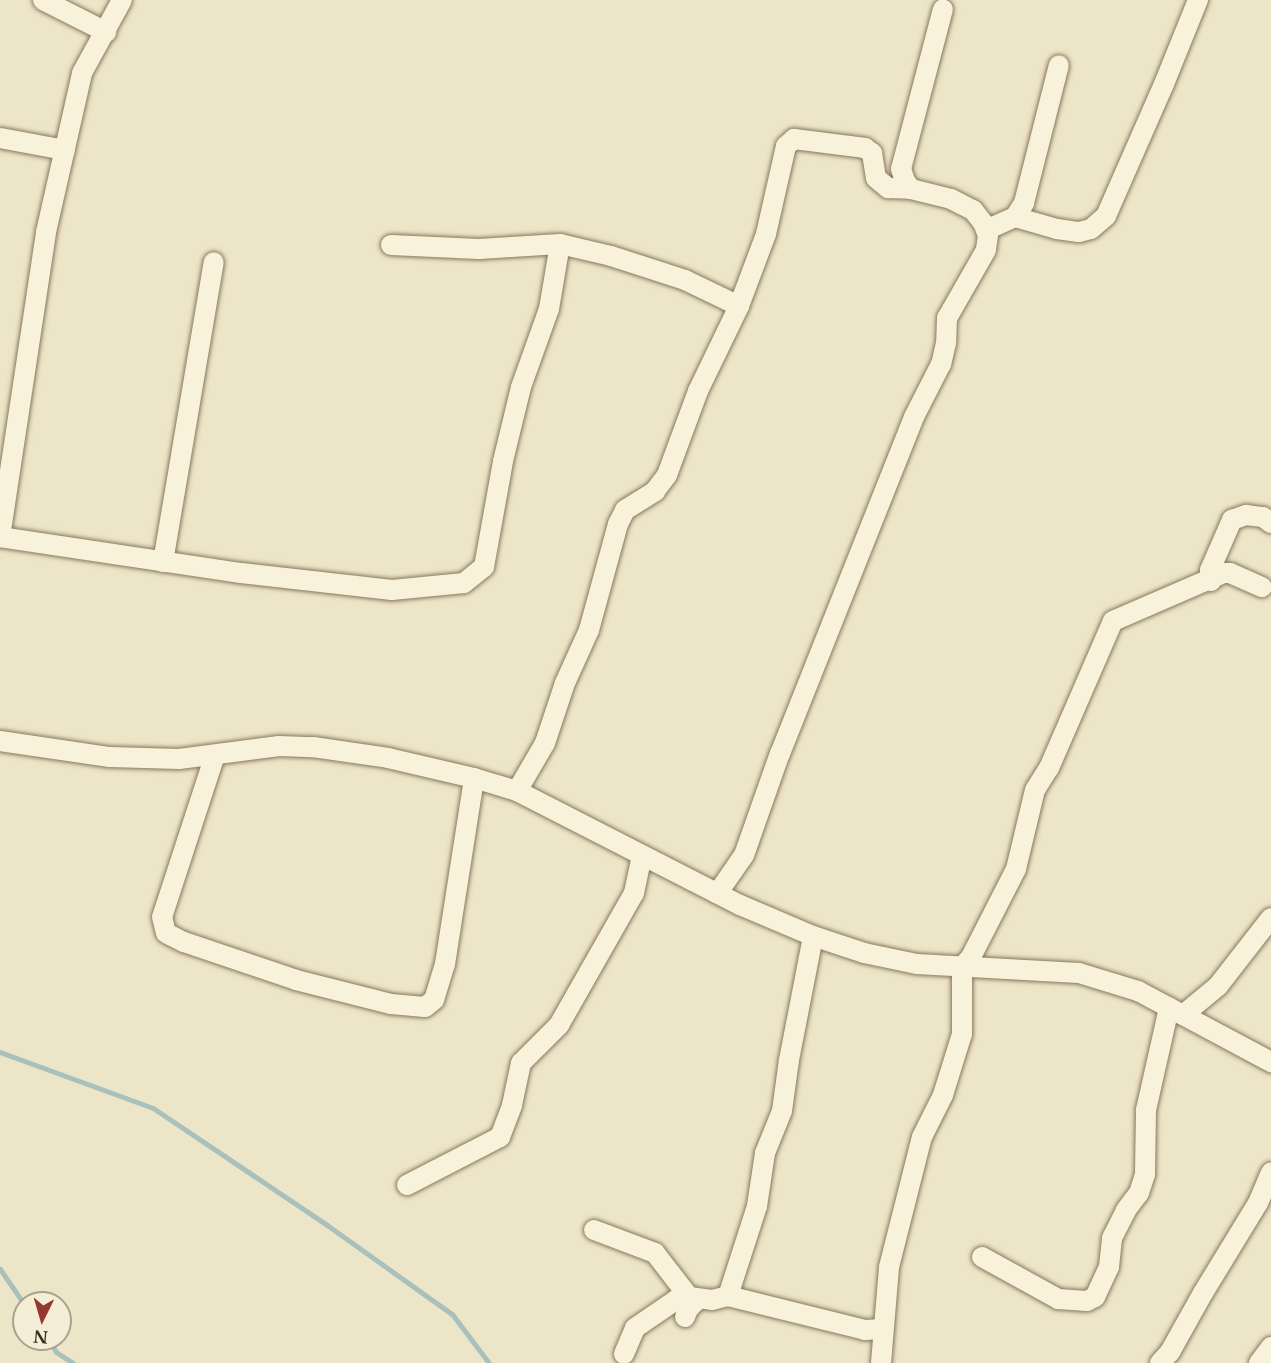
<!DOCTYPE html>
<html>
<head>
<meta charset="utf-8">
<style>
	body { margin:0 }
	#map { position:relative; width:1271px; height:1363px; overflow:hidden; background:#ede5c8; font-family:"Libre Baskerville",serif }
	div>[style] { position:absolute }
	.stream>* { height:5px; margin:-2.5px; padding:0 2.5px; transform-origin:2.5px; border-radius:2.5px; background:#a9c1bc }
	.roads { filter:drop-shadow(0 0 2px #88785d) drop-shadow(0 0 2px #88785d) }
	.minor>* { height:20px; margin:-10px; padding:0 10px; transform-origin:10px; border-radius:10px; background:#f8f2db }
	span { translate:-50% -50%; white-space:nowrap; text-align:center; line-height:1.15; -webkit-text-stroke:6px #f5eed7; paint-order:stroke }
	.north { position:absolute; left:12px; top:1291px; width:60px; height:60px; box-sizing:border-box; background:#f5eed7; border:2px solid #aaa18e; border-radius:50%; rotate:185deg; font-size:16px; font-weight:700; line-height:24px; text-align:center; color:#392e20 }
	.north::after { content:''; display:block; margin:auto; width:21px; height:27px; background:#953730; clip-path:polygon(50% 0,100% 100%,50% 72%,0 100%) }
</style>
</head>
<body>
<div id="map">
	<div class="stream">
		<i style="left:0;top:1052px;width:163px;rotate:20.1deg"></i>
		<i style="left:153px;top:1108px;width:210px;rotate:33.9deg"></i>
		<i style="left:327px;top:1225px;width:153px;rotate:35.5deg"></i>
		<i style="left:452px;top:1314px;width:61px;rotate:52.9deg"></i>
		<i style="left:0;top:1269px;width:42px;rotate:55.6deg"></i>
		<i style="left:48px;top:1339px;width:15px;rotate:58deg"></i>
		<i style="left:56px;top:1352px;width:20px;rotate:33deg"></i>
	</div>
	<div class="roads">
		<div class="minor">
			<i style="left:43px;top:0;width:71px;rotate:26.9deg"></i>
			<i style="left:0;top:138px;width:66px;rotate:10.5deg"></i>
			<i style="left:911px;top:189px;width:10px;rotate:-127deg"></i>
			<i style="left:905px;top:181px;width:13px;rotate:-108deg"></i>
			<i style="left:901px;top:169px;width:165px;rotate:-75.3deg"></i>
			<i style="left:1015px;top:217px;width:44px;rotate:15.9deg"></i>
			<i style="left:1057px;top:229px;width:22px;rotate:8deg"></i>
			<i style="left:1079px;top:232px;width:12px;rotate:-14deg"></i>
			<i style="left:1091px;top:229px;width:20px;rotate:-41deg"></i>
			<i style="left:1106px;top:216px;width:144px;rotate:-66.3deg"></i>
			<i style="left:1164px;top:84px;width:91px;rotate:-68deg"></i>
			<i style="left:986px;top:230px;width:32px;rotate:-24deg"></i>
			<i style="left:1015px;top:217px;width:17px;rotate:-57deg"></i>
			<i style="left:1024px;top:203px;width:142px;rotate:-75.8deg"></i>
			<i style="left:391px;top:245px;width:88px;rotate:2.6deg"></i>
			<i style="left:479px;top:249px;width:81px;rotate:-3.5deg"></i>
			<i style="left:560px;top:244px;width:52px;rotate:13.2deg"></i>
			<i style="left:611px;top:256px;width:78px;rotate:18deg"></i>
			<i style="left:685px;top:280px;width:60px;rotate:25.7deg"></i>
			<i style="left:0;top:537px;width:244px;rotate:8.5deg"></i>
			<i style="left:241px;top:573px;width:152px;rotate:6.4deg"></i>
			<i style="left:392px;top:590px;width:72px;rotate:-5.6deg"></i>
			<i style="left:464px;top:583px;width:26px;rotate:-39deg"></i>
			<i style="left:484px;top:567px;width:108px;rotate:-79.8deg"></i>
			<i style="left:503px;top:461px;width:76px;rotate:-76.3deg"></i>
			<i style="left:521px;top:387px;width:83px;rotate:-70.3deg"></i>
			<i style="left:549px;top:309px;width:66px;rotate:-80.4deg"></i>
			<i style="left:0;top:537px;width:308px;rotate:-81.4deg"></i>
			<i style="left:46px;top:232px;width:163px;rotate:-77.2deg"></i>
			<i style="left:82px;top:73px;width:83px;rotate:-61.3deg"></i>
			<i style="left:163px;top:562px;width:304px;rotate:-80.4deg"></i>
			<i style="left:1211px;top:581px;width:11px;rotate:-95deg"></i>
			<i style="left:1210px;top:570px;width:55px;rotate:-66.3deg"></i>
			<i style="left:1232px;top:520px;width:15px;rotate:-20deg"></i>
			<i style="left:1246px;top:515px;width:17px;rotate:7deg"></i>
			<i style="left:1263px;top:517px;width:10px;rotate:37deg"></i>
			<i style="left:0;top:741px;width:111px;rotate:8.3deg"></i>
			<i style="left:110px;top:757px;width:69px;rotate:1.7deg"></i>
			<i style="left:179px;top:759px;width:101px;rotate:-7.4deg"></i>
			<i style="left:279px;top:746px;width:34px;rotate:2deg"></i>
			<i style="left:313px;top:747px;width:76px;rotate:8.3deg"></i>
			<i style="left:388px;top:758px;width:88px;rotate:13.1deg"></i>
			<i style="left:474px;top:778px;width:45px;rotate:16.8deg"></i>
			<i style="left:517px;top:791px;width:250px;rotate:27.1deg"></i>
			<i style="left:740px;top:905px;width:79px;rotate:23deg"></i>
			<i style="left:813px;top:936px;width:54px;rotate:18.4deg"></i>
			<i style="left:864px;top:953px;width:54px;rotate:11.7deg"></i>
			<i style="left:917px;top:964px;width:162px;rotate:3.2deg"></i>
			<i style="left:1079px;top:973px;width:62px;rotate:17deg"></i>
			<i style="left:1138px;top:991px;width:151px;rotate:28.1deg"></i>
			<i style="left:215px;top:755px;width:170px;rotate:108.1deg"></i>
			<i style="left:162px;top:917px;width:16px;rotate:76deg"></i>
			<i style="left:166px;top:933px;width:20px;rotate:27deg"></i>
			<i style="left:184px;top:942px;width:118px;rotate:18.7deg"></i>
			<i style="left:296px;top:980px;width:98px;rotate:14.2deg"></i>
			<i style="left:391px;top:1004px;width:34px;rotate:5deg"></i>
			<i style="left:425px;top:1007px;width:11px;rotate:-38deg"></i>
			<i style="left:434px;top:1000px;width:38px;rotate:-73deg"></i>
			<i style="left:445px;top:964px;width:188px;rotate:-81.1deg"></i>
			<i style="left:517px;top:791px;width:56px;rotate:-59.7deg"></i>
			<i style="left:545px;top:743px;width:63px;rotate:-71.6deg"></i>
			<i style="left:565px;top:683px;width:58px;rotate:-65.6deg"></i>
			<i style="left:589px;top:630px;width:110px;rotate:-74.7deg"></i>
			<i style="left:618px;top:524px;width:16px;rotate:-63deg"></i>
			<i style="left:625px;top:510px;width:36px;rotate:-32deg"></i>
			<i style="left:655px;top:491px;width:20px;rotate:-53deg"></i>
			<i style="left:667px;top:475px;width:90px;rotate:-69.7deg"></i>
			<i style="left:698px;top:391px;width:94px;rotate:-64.2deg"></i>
			<i style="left:739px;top:306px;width:77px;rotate:-69.4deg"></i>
			<i style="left:766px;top:234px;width:90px;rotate:-77.2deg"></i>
			<i style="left:786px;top:146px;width:11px;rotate:-41deg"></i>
			<i style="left:794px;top:139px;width:72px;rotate:7.2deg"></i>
			<i style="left:865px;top:148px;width:9px;rotate:36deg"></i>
			<i style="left:872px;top:153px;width:25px;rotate:81deg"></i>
			<i style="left:876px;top:178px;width:16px;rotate:40deg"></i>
			<i style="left:888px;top:188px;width:23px;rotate:2deg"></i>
			<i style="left:911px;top:189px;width:41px;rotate:14deg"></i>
			<i style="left:951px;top:199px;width:25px;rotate:27deg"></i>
			<i style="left:973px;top:210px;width:16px;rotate:52deg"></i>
			<i style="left:983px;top:223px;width:13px;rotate:67deg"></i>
			<i style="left:988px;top:235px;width:15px;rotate:98deg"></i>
			<i style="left:986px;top:250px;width:78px;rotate:119.8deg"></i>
			<i style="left:947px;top:318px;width:25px;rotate:92deg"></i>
			<i style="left:946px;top:343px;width:22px;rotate:103deg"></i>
			<i style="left:941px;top:364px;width:59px;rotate:117deg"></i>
			<i style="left:914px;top:417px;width:362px;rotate:111.7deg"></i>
			<i style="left:780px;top:753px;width:108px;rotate:109.4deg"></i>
			<i style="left:744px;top:855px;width:47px;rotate:124.7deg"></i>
			<i style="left:1183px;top:1015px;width:45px;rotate:-39.6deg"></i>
			<i style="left:1218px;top:986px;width:86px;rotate:-52.1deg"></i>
			<i style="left:407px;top:1185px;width:105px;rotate:-27.3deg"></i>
			<i style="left:500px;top:1137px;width:34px;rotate:-69deg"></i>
			<i style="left:512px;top:1105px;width:43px;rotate:-77.9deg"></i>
			<i style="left:521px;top:1063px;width:54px;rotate:-45deg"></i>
			<i style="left:559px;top:1025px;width:152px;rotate:-60.4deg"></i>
			<i style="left:634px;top:893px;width:38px;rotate:-78deg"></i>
			<i style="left:594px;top:1230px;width:65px;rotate:20.7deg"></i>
			<i style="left:655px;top:1253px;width:56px;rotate:52.3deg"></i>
			<i style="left:982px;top:1257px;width:87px;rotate:28.9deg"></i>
			<i style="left:1058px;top:1299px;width:29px;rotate:4deg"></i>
			<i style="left:1087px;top:1301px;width:9px;rotate:-27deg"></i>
			<i style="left:1095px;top:1297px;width:33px;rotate:-65deg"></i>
			<i style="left:1109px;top:1267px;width:29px;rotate:-84deg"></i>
			<i style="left:1112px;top:1238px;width:31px;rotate:-63deg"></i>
			<i style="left:1126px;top:1210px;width:21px;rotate:-53deg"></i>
			<i style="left:1139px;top:1193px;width:20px;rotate:-72deg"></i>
			<i style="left:1145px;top:1174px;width:64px;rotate:-89.1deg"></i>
			<i style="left:1146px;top:1110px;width:105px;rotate:-77.3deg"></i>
			<i style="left:728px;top:1296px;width:95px;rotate:-72.1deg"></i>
			<i style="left:757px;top:1206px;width:54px;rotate:-81.4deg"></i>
			<i style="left:765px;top:1153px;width:45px;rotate:-68deg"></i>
			<i style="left:782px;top:1111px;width:51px;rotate:-82.2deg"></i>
			<i style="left:789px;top:1060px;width:126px;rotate:-79deg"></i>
			<i style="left:685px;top:1317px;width:9px;rotate:-69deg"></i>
			<i style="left:688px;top:1309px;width:14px;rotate:-45deg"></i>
			<i style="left:624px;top:1354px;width:28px;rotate:-67deg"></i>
			<i style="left:635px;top:1328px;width:50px;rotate:-34.3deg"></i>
			<i style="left:676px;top:1300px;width:13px;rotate:-13deg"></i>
			<i style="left:689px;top:1297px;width:23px;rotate:7deg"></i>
			<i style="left:712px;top:1300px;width:16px;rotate:-14deg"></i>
			<i style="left:728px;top:1296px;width:141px;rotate:13.9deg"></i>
			<i style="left:865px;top:1330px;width:18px;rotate:-3deg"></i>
			<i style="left:881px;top:1363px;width:96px;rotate:-85.2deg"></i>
			<i style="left:889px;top:1267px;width:134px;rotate:-75.8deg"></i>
			<i style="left:922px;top:1137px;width:47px;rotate:-63.4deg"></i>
			<i style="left:943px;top:1095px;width:64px;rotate:-72.7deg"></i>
			<i style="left:962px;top:1034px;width:67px;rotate:-90deg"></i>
			<i style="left:962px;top:967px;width:13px;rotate:-48deg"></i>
			<i style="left:971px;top:957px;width:99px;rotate:-62.9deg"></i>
			<i style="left:1016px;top:869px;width:81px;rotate:-76.5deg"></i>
			<i style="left:1035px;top:790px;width:26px;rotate:-58deg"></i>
			<i style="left:1049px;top:768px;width:160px;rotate:-66.5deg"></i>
			<i style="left:1113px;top:621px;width:121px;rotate:-23.4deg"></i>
			<i style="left:1224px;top:573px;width:6px"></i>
			<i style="left:1230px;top:573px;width:35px;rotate:24deg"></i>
			<i style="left:1160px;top:1363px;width:15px;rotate:-48deg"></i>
			<i style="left:1170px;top:1352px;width:68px;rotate:-60.8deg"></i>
			<i style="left:1203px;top:1293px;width:105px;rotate:-58.6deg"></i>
			<i style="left:1258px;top:1203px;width:33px;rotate:-67deg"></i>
			<i style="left:1259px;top:1363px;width:20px;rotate:-53deg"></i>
		</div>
	</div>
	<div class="north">N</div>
</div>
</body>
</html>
